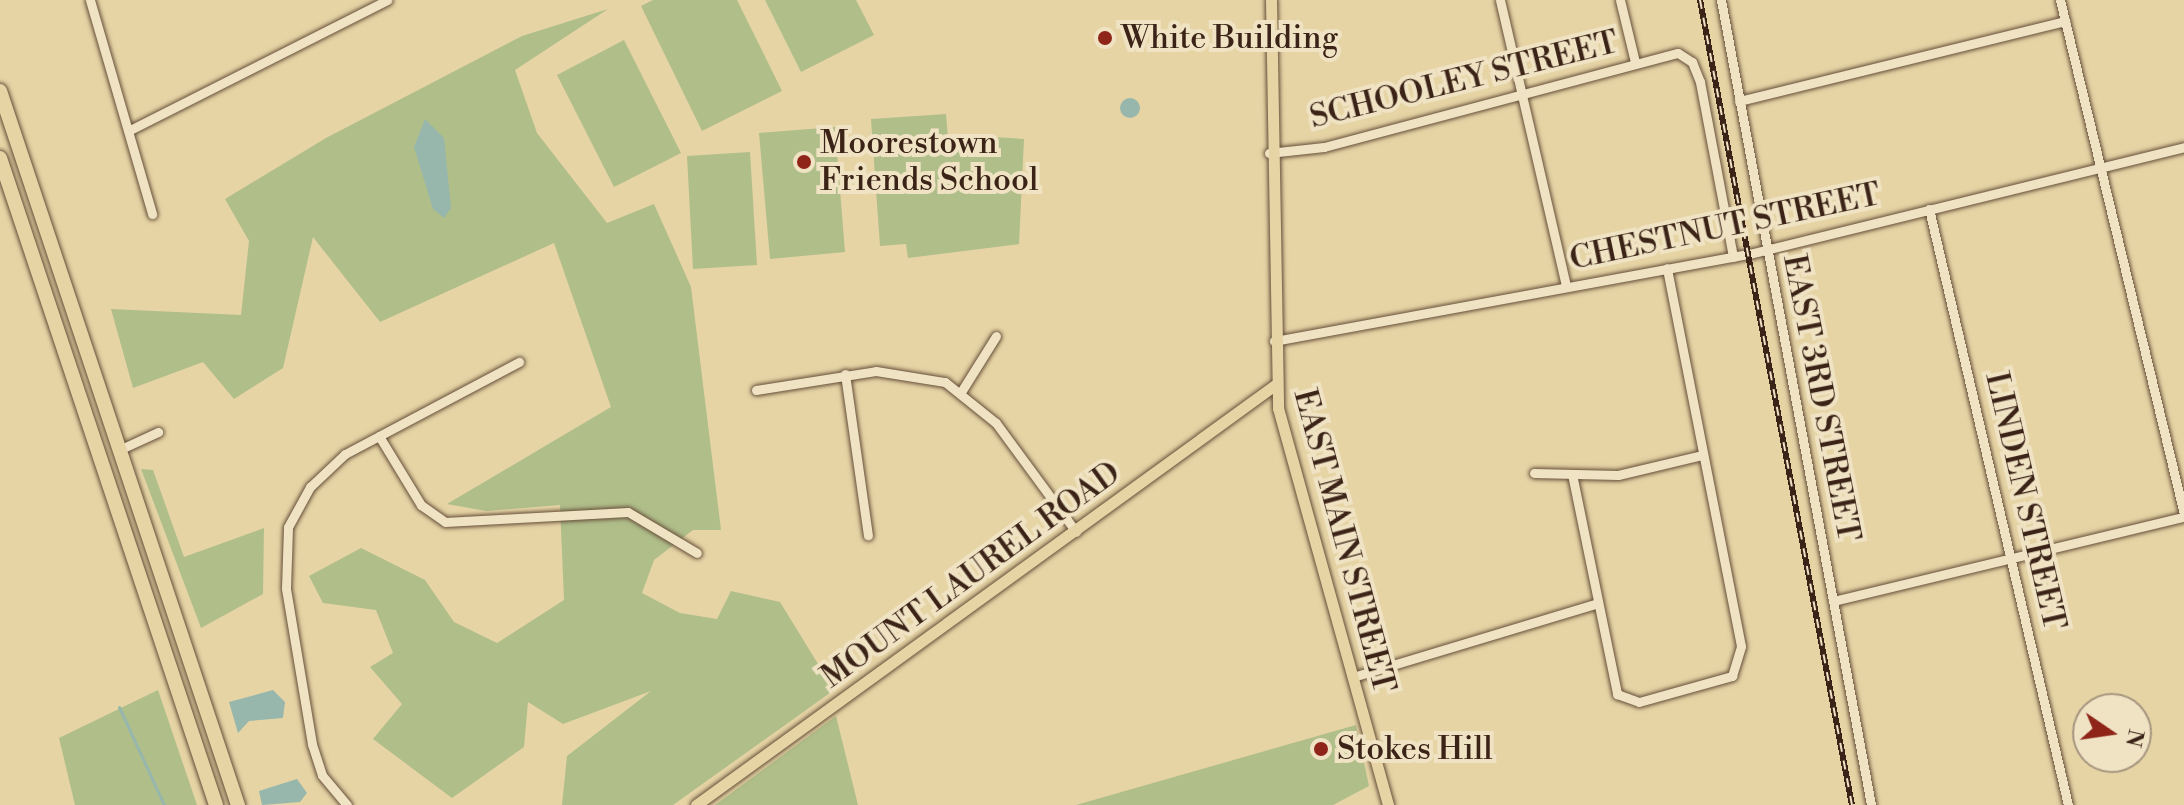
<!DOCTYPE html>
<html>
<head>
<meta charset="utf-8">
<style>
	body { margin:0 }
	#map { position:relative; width:2184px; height:805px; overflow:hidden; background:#e6d4a5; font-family:"Libre Bodoni",serif }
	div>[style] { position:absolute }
	.green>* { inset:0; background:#b0be8a }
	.water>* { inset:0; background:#97b7ac }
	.round { border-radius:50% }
	.stream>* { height:3px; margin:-1.5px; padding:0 1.5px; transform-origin:1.5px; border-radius:1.5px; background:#97b7ac }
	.roads { filter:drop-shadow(0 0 2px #664f3a) drop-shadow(0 0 2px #664f3a) }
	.minor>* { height:9px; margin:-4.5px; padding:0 4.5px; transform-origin:4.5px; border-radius:4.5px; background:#efe3c4 }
	.major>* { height:11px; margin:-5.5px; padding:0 5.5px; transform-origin:5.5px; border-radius:5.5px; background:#e6d4a5 }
	.highway>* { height:14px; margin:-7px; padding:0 7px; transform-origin:7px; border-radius:7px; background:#e6d4a5 }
	.rail>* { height:6px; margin-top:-3px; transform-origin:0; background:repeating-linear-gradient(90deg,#efe3c4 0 9px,#3b2317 0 18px); box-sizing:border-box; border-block:2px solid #3b2317 }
	.dots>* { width:22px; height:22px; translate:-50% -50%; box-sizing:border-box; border:4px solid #efe3c4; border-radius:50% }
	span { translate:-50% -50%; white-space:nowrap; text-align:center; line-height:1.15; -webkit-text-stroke:8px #efe3c4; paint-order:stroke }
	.poi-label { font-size:32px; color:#3b2317 }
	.left { translate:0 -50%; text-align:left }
	.street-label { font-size:32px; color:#3b2317 }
	.north { position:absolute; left:2072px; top:693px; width:80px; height:80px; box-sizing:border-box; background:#efe3c4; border:2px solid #a7967f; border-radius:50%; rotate:103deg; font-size:22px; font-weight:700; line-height:32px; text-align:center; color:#3b2317 }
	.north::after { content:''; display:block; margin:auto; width:28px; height:36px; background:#8f2418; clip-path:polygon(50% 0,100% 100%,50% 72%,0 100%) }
</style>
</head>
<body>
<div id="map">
	<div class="green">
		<i style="clip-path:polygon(653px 0,737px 0,782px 91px,702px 131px,641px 6px)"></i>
		<i style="clip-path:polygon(765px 0,856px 0,874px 35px,801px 72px)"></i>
		<i style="clip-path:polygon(608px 9px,515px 70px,537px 133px,607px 223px,654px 204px,691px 287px,721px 530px,693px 530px,654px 560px,642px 593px,680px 613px,717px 619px,731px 591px,780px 602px,834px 690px,673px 805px,562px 805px,567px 756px,651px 691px,563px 724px,528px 702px,524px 747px,452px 798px,373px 739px,402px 704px,370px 667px,393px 653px,376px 610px,323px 603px,309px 576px,361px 548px,425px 580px,454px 622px,497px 643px,564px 600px,560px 505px,486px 511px,447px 504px,611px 407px,554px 243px,380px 322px,313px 237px,283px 368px,234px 399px,203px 362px,133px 388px,111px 309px,241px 315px,249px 241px,225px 199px,326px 138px,522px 36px)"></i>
		<i style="clip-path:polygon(624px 40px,681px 153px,614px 187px,557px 75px)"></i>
		<i style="clip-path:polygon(946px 114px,949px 149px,977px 136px,1024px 139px,1019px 244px,908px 258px,906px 244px,880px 246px,871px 119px)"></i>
		<i style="clip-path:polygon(835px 127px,845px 252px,770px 259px,759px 133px)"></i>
		<i style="clip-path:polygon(750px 152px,757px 265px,693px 269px,687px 156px)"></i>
		<i style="clip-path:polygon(141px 469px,153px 470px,184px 557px,264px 528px,263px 594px,201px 628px)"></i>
		<i style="clip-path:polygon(158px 690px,197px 805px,75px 805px,59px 738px)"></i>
		<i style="clip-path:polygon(836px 716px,858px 805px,715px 805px)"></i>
		<i style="clip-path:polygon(1356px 725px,1369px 786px,1333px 805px,1076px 805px)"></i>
	</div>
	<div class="water">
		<i class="round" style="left:1120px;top:98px;width:20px;height:20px"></i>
		<i style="clip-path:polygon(425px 119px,444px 138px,451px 208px,444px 218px,433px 209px,414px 147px)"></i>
		<i style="clip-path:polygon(273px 690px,285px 702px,283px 718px,249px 721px,238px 733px,229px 702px)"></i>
		<i style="clip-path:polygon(297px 779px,307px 793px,300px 802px,262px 805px,259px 791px)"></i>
	</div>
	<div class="stream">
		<i style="left:119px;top:707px;width:108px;rotate:65.3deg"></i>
	</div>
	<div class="roads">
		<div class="minor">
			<i style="left:90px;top:0;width:223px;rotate:73.8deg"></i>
			<i style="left:1500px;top:0;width:294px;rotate:77deg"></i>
			<i style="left:1620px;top:0;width:64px;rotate:76.4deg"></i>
			<i style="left:1721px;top:0;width:819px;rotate:79.44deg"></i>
			<i style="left:2060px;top:0;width:529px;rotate:76.44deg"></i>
			<i style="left:1739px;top:101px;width:336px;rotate:-13.8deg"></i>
			<i style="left:132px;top:129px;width:286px;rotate:-26.8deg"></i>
			<i style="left:1269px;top:153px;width:55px;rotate:-6.2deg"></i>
			<i style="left:1324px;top:147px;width:366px;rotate:-14.9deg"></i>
			<i style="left:1678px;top:53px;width:17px;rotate:33deg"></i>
			<i style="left:1692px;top:62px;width:22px;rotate:68deg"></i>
			<i style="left:1700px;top:82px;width:178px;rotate:79.3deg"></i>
			<i style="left:1929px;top:209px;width:612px;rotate:76.87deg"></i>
			<i style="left:1274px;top:341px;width:483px;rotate:-10.4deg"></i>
			<i style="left:1749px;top:254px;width:448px;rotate:-13.8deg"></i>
			<i style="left:845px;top:374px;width:163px;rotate:81.9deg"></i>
			<i style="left:756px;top:390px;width:121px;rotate:-9deg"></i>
			<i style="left:876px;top:371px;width:70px;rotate:9.1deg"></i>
			<i style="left:945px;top:382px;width:65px;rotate:38.8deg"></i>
			<i style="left:996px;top:423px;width:135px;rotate:53.7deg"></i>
			<i style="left:961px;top:392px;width:66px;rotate:-58deg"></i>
			<i style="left:379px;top:436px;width:81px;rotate:58.7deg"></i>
			<i style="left:421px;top:505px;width:29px;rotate:35deg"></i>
			<i style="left:445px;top:522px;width:183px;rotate:-3.1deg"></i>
			<i style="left:628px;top:512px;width:80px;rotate:30.7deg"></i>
			<i style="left:121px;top:449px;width:41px;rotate:-24.7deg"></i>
			<i style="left:1534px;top:473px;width:84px;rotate:1.4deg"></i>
			<i style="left:1618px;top:475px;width:86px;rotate:-13.4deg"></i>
			<i style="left:1572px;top:474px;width:225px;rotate:78.4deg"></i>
			<i style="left:1617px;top:694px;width:23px;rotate:20deg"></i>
			<i style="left:1639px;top:702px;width:97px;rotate:-15.6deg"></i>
			<i style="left:1732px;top:676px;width:31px;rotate:-73deg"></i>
			<i style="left:1741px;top:646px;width:385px;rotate:-101.1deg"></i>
			<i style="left:1833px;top:601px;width:361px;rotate:-13.5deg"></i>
			<i style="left:1353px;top:677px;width:253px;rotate:-16.8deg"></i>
			<i style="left:347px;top:805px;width:39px;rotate:-130deg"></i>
			<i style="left:322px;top:775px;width:33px;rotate:-108deg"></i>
			<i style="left:312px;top:744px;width:158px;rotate:-99.5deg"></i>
			<i style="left:286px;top:588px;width:61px;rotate:-88.1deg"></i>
			<i style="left:288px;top:527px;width:46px;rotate:-61.2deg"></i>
			<i style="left:310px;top:487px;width:48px;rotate:-43.3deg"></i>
			<i style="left:345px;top:454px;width:197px;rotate:-27.9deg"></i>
		</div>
		<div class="major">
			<i style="left:1271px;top:0;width:408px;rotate:89deg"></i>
			<i style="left:1278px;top:408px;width:412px;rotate:74.5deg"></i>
			<i style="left:696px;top:805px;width:715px;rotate:-35.96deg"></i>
		</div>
		<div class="highway">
			<i style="left:0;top:91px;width:753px;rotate:71.57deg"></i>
			<i style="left:0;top:158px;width:682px;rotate:71.54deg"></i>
		</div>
	</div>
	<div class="rail">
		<i style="left:1700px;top:0;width:819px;rotate:79.31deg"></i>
	</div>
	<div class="dots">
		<i style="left:1105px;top:38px;background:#8f2418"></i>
		<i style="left:804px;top:162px;background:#8f2418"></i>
		<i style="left:1321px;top:749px;background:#8f2418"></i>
	</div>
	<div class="poi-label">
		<span class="left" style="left:1121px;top:38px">White Building</span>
		<span class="left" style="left:820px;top:162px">Moorestown<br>Friends School</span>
		<span class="left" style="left:1337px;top:749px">Stokes Hill</span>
	</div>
	<div class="street-label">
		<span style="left:1464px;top:80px;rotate:-14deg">SCHOOLEY STREET</span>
		<span style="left:1725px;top:227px;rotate:-12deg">CHESTNUT STREET</span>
		<span style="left:1821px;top:398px;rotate:79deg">EAST 3RD STREET</span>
		<span style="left:2025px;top:501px;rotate:77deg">LINDEN STREET</span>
		<span style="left:1344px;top:541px;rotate:75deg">EAST MAIN STREET</span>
		<span style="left:971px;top:575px;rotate:-36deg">MOUNT LAUREL ROAD</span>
	</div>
	<div class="north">N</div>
</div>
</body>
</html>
